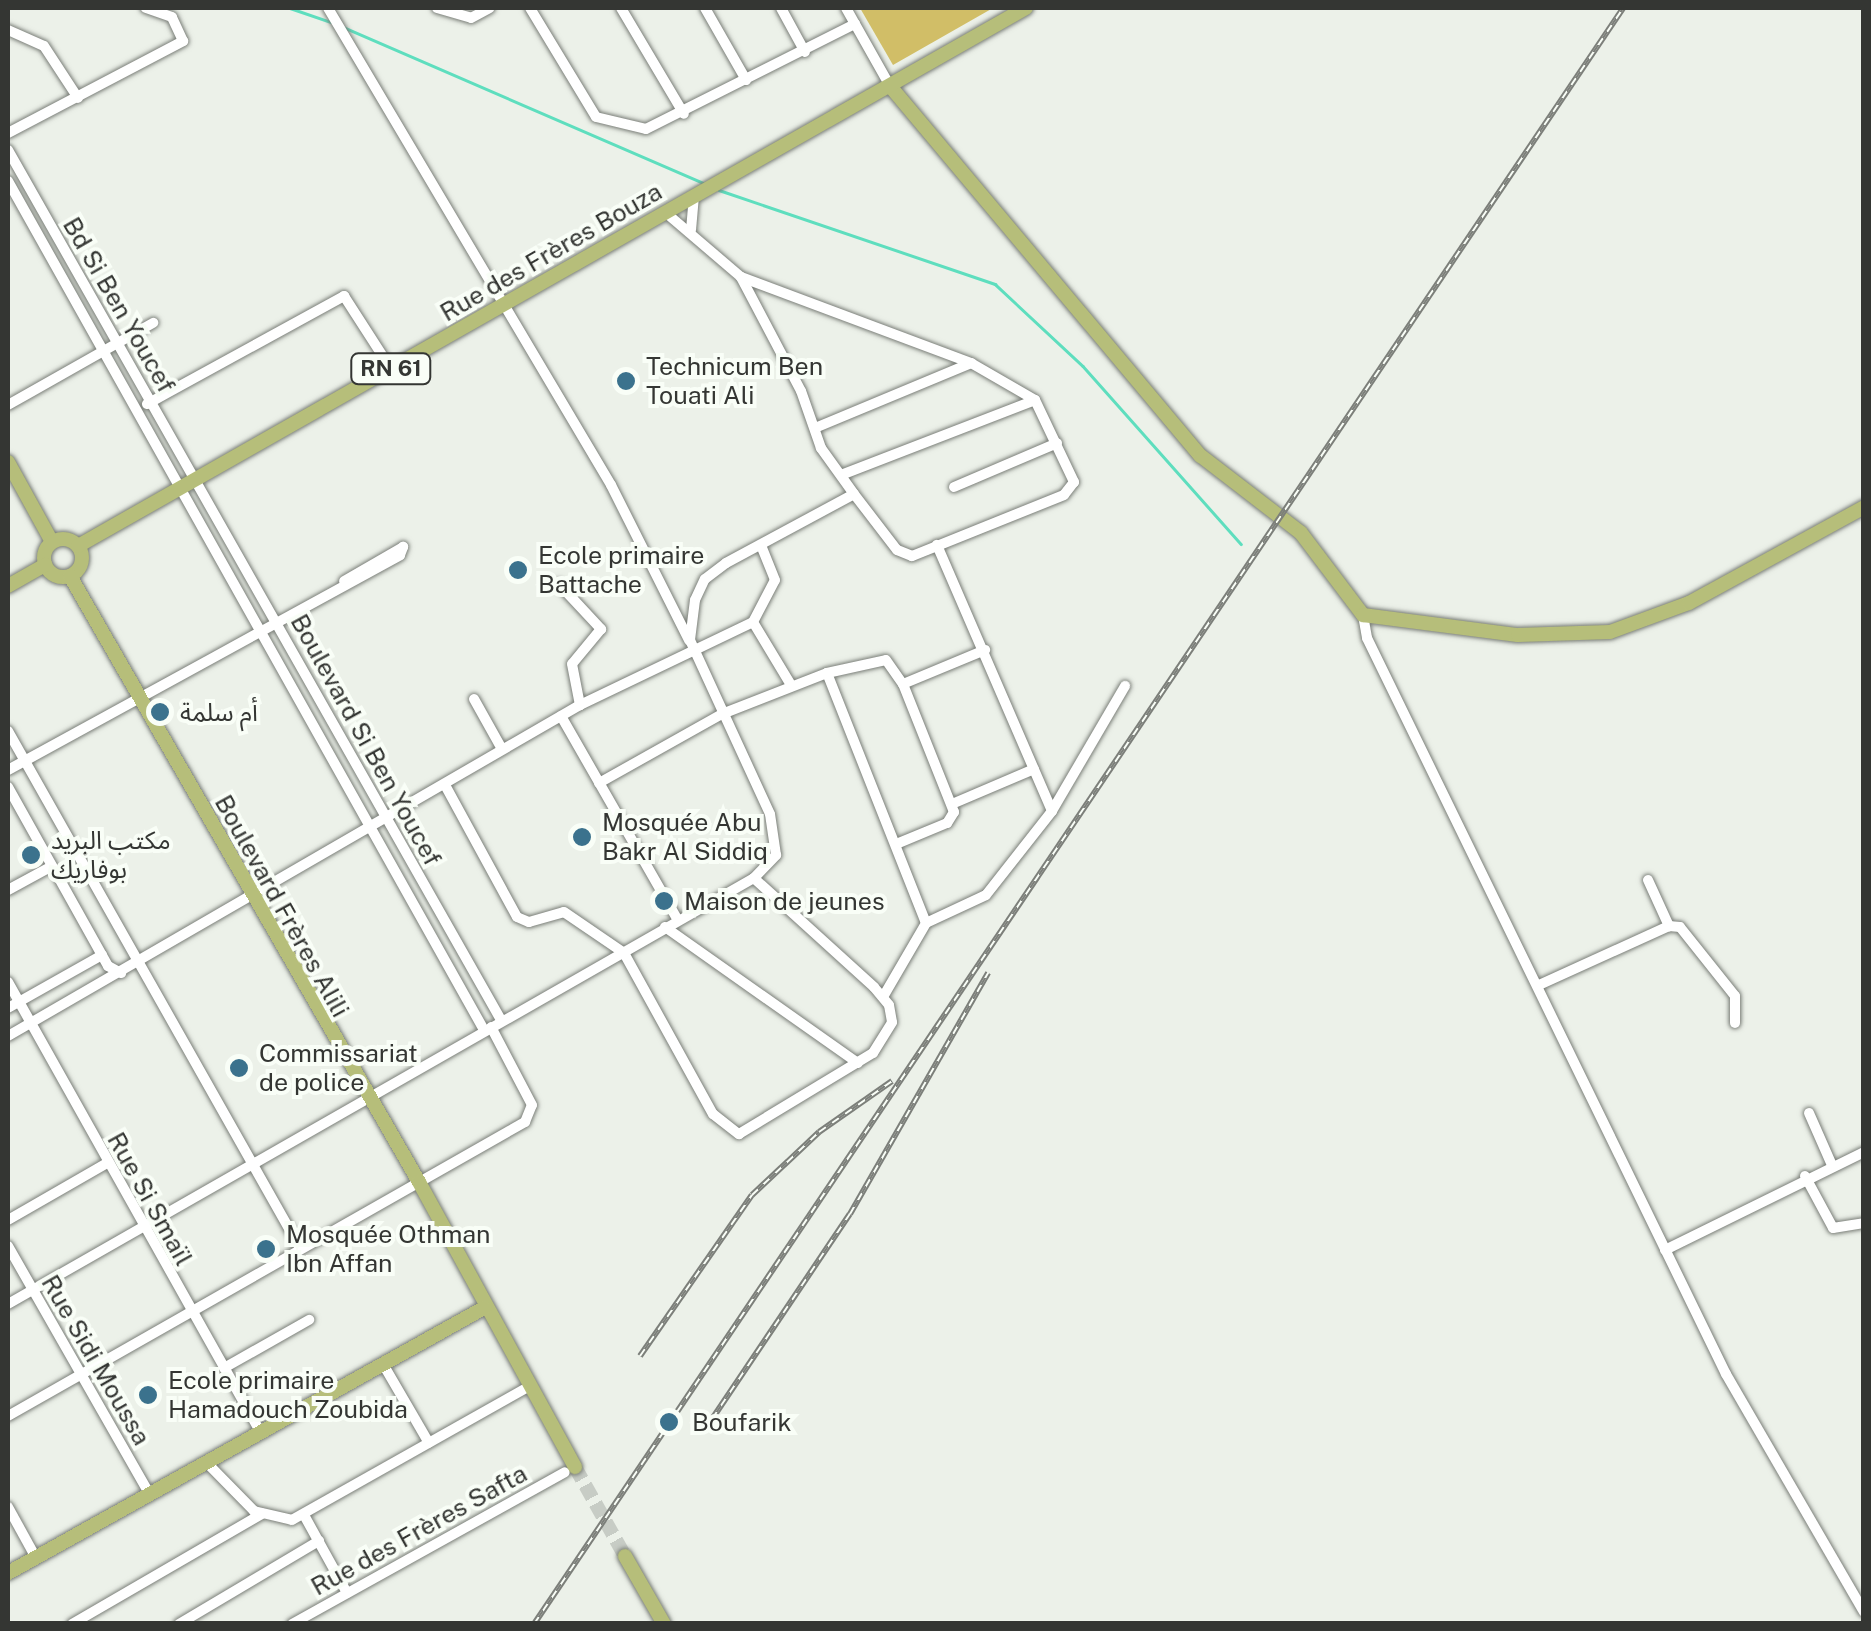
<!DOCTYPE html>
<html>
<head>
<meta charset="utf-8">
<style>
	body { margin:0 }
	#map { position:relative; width:1871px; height:1631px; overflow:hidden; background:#ecf1e9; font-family:"Public Sans","Noto Sans Arabic",sans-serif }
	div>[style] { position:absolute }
	.green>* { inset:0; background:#d1be67 }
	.stream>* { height:2.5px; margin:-1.25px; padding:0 1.25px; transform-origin:1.25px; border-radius:1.25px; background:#5edebe }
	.major-tunnel>* { height:14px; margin-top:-7px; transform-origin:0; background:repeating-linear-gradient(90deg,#c7ccc5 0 14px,transparent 0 21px) }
	.roads { filter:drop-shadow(0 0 2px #7a7e78) drop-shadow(0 0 2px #7a7e78) }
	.minor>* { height:10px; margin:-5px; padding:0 5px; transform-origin:5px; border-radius:5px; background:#fff }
	.major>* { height:14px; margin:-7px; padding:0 7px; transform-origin:7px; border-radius:7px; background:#b6be7a }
	.major>.ring { margin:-7px; padding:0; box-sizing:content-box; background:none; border:14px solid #b6be7a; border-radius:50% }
	.rail>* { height:6px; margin-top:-3px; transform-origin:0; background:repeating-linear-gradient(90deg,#f9fef7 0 8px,#7c7f7a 0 16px); box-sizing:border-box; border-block:2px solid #7c7f7a }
	.dots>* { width:28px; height:28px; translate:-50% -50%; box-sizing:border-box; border:5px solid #f9fef7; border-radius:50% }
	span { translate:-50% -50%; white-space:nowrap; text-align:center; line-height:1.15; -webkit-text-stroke:8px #f9fef7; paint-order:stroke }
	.shield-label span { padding:2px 8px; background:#f9fef7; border:2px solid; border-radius:8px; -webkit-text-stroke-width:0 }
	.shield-label { font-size:22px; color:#343633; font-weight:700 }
	.street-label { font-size:25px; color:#343633 }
	.poi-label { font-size:25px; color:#343633 }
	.left { translate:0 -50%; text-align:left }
	.frame { position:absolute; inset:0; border:10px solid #343633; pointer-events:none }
</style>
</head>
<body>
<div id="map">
	<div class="green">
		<i style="clip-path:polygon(860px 8px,993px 8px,893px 65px)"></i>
	</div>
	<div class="stream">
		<i style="left:290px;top:8px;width:43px;rotate:18.9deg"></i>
		<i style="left:343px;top:27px;width:392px;rotate:23.4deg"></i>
		<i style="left:719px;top:190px;width:292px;rotate:18.8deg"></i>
		<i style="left:995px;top:284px;width:120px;rotate:43deg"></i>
		<i style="left:1083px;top:366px;width:238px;rotate:48.4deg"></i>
	</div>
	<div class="major-tunnel">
		<i style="left:575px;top:1467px;width:102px;rotate:60.7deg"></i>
	</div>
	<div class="roads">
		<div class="minor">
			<i style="left:328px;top:8px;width:555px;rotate:59.32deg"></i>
			<i style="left:611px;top:485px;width:174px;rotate:63.3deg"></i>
			<i style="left:437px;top:8px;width:35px;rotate:16deg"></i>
			<i style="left:471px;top:18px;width:21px;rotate:-28deg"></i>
			<i style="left:530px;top:8px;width:127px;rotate:58.8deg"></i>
			<i style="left:596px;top:117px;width:51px;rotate:13.5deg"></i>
			<i style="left:646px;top:129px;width:234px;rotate:-26.7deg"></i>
			<i style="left:621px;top:8px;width:123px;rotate:59.3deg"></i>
			<i style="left:705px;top:8px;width:83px;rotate:60.3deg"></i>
			<i style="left:781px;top:8px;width:50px;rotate:61.4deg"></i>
			<i style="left:846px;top:8px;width:90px;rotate:60.6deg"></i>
			<i style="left:8px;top:30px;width:39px;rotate:24deg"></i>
			<i style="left:44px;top:46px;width:62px;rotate:56.8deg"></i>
			<i style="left:8px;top:133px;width:198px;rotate:-27.7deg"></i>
			<i style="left:183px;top:41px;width:26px;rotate:-115deg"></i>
			<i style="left:172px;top:17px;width:28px;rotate:-161deg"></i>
			<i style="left:8px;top:150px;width:1000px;rotate:60.46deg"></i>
			<i style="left:8px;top:181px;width:973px;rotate:60.72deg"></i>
			<i style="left:691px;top:230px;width:34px;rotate:-85deg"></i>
			<i style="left:741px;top:277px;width:246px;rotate:20.5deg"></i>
			<i style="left:971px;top:363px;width:74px;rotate:30deg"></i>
			<i style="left:1035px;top:400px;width:91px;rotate:64.6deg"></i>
			<i style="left:1074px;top:482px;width:16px;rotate:128deg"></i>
			<i style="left:1064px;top:495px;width:164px;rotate:158.1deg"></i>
			<i style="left:912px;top:556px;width:16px;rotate:-158deg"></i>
			<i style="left:897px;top:550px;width:71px;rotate:-127.5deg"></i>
			<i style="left:147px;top:404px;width:225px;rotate:-28.7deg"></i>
			<i style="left:344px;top:296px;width:87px;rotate:57.2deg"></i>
			<i style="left:8px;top:405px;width:167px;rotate:-29.5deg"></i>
			<i style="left:815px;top:428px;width:169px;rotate:-22.6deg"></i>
			<i style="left:841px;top:475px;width:208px;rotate:-21.1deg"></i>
			<i style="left:954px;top:487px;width:112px;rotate:-23.1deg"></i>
			<i style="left:559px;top:584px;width:62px;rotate:47deg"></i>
			<i style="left:601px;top:629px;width:45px;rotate:129.6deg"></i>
			<i style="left:572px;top:664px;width:42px;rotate:79deg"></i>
			<i style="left:1363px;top:615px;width:23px;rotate:80deg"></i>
			<i style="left:1367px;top:638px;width:819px;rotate:64deg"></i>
			<i style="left:1726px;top:1374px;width:275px;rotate:59.9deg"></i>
			<i style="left:753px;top:622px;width:74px;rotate:58.9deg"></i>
			<i style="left:827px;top:673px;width:60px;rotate:-12.4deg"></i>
			<i style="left:886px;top:660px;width:29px;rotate:55deg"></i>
			<i style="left:903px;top:684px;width:138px;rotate:68.3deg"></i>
			<i style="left:954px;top:812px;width:13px;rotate:122deg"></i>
			<i style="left:947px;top:823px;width:52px;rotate:157.4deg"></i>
			<i style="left:903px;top:684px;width:89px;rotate:-22.5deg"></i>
			<i style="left:474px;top:699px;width:57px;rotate:60.8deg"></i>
			<i style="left:561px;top:716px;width:235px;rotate:60.2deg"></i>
			<i style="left:8px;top:731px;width:594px;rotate:60.54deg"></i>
			<i style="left:8px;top:770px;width:447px;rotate:-28.7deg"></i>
			<i style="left:400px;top:555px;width:9px;rotate:-69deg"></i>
			<i style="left:403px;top:547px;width:68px;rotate:150deg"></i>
			<i style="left:599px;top:783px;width:141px;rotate:-29.3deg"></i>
			<i style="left:722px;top:714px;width:113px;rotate:-21.3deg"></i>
			<i style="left:827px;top:673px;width:269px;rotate:68.4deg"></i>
			<i style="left:926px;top:923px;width:66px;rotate:-25deg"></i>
			<i style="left:986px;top:895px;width:107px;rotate:-51.8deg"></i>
			<i style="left:1052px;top:811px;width:290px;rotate:-113.4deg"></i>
			<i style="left:445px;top:785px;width:150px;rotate:61.4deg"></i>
			<i style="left:517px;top:917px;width:13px;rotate:23deg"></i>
			<i style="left:529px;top:922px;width:36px;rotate:-16deg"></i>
			<i style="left:564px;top:912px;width:73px;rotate:34.3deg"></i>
			<i style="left:624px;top:953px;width:184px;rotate:61.1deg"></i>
			<i style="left:713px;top:1114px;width:33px;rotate:38deg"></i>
			<i style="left:739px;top:1134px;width:157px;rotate:-31.2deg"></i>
			<i style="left:873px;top:1053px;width:36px;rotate:-58deg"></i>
			<i style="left:892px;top:1022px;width:17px;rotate:-100deg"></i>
			<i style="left:889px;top:1005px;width:23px;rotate:-130deg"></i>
			<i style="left:874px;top:987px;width:162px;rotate:-137.8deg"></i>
			<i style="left:8px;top:787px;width:205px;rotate:60.8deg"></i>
			<i style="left:108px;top:966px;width:15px;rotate:28deg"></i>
			<i style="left:952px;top:804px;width:89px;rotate:-23.1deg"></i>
			<i style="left:1052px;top:811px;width:145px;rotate:-59.7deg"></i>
			<i style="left:1648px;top:880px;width:51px;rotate:65.5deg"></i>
			<i style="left:8px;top:890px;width:50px;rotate:-28.6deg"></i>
			<i style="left:665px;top:927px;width:236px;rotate:35.2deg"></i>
			<i style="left:8px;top:982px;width:517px;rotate:60.71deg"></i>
			<i style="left:1539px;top:985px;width:143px;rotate:-24.4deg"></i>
			<i style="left:1669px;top:926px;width:11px;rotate:5deg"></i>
			<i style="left:1680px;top:927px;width:88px;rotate:51.4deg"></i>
			<i style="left:1735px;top:996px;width:27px;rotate:90deg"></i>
			<i style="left:883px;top:997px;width:86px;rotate:-59.8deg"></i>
			<i style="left:8px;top:1008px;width:108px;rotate:-29.4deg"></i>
			<i style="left:8px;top:1036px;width:661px;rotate:-30.06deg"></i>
			<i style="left:580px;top:705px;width:192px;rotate:-25.6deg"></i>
			<i style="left:753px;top:622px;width:47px;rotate:-62.4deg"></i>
			<i style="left:775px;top:580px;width:37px;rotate:-112deg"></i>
			<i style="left:1809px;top:1113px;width:55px;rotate:66.3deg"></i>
			<i style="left:1805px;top:1176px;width:59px;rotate:61.7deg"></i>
			<i style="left:1833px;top:1228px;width:31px;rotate:-9deg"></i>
			<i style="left:8px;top:1220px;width:114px;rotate:-29.9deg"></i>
			<i style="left:8px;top:1246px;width:287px;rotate:60.3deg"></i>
			<i style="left:1665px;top:1250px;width:222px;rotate:-26.2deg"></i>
			<i style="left:8px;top:1304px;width:859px;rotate:-29.73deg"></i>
			<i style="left:754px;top:878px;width:32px;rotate:-46deg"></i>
			<i style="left:776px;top:855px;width:41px;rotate:-98.3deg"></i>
			<i style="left:770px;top:814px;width:192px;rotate:-114.7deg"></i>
			<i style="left:690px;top:640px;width:40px;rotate:-82.9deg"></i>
			<i style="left:695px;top:600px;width:23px;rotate:-65deg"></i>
			<i style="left:705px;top:579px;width:26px;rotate:-37deg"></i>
			<i style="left:726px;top:563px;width:145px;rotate:-28.3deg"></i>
			<i style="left:854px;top:494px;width:57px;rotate:-125.7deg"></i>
			<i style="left:821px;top:448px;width:60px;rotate:-109.3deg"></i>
			<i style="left:801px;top:391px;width:129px;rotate:-117.8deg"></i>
			<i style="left:741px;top:277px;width:100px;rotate:-139.5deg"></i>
			<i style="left:383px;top:1364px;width:91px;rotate:59.8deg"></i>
			<i style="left:224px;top:1368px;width:98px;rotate:-29.5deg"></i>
			<i style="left:8px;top:1416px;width:595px;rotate:-29.63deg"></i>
			<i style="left:525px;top:1122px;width:18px;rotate:-68deg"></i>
			<i style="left:532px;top:1105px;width:88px;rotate:-117.7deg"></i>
			<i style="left:207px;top:1463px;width:67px;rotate:45.6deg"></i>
			<i style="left:254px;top:1511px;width:39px;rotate:13deg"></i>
			<i style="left:292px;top:1520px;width:271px;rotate:-29.4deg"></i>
			<i style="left:8px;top:1507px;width:58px;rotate:61.2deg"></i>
			<i style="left:304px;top:1515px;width:89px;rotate:61.1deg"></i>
			<i style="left:72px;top:1624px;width:220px;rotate:-30.1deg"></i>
			<i style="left:179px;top:1624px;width:163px;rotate:-30.7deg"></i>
			<i style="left:292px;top:1624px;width:312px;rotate:-29.1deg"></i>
		</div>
		<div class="major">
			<i style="left:890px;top:86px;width:483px;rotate:50deg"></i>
			<i style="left:1201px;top:456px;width:126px;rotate:37.6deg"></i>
			<i style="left:1301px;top:533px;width:103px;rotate:52.9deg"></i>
			<i style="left:1363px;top:615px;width:156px;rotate:7.4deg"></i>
			<i style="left:1518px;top:635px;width:92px;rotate:-1.9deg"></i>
			<i style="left:1610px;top:632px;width:84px;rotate:-20.2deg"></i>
			<i style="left:1689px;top:603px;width:200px;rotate:-28.7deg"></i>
			<i style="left:8px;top:462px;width:91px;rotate:61.2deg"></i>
			<i class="ring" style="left:44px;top:539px;width:24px;height:24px"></i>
			<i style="left:78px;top:546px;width:1090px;rotate:-29.58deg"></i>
			<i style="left:70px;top:576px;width:699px;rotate:60.06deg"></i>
			<i style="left:419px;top:1182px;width:325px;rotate:61.3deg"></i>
			<i style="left:8px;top:586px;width:43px;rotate:-29.6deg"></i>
			<i style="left:625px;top:1556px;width:78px;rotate:60.2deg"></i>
			<i style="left:8px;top:1573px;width:545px;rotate:-29.11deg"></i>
		</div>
	</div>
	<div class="rail">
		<i style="left:640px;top:1356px;width:196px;rotate:-55.2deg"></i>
		<i style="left:752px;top:1195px;width:92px;rotate:-43.2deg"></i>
		<i style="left:819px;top:1132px;width:89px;rotate:-34.9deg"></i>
		<i style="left:712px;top:1419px;width:247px;rotate:-56.1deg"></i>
		<i style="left:850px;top:1214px;width:278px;rotate:-60.2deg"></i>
		<i style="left:534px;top:1624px;width:1949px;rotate:-56.02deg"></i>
	</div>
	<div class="dots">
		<i style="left:626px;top:381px;background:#3b728d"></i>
		<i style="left:518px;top:570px;background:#3b728d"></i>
		<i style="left:160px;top:712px;background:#3b728d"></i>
		<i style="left:582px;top:837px;background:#3b728d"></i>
		<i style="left:31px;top:855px;background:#3b728d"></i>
		<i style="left:664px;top:901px;background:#3b728d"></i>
		<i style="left:239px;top:1068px;background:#3b728d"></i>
		<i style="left:266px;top:1249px;background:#3b728d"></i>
		<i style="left:148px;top:1395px;background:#3b728d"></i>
		<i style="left:669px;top:1422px;background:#3b728d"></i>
	</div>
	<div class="shield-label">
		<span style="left:391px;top:369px">RN 61</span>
	</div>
	<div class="street-label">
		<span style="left:551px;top:252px;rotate:-30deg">Rue des Frères Bouza</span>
		<span style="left:119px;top:305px;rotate:60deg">Bd Si Ben Youcef</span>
		<span style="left:366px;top:740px;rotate:61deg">Boulevard Si Ben Youcef</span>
		<span style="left:282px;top:906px;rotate:61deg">Boulevard Frères Alili</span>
		<span style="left:150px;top:1199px;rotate:61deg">Rue Si Smaïl</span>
		<span style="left:96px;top:1360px;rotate:60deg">Rue Sidi Moussa</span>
		<span style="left:419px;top:1530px;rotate:-29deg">Rue des Frères Safta</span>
	</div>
	<div class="poi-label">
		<span class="left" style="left:646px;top:381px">Technicum Ben<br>Touati Ali</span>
		<span class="left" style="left:538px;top:570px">Ecole primaire<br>Battache</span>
		<span class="left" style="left:180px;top:712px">أم سلمة</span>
		<span class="left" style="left:602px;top:837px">Mosquée Abu<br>Bakr Al Siddiq</span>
		<span class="left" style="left:51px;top:855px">مكتب البريد<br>بوفاريك</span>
		<span class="left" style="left:684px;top:901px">Maison de jeunes</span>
		<span class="left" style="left:259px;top:1068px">Commissariat<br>de police</span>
		<span class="left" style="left:286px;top:1249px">Mosquée Othman<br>Ibn Affan</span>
		<span class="left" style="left:168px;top:1395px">Ecole primaire<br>Hamadouch Zoubida</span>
		<span class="left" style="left:692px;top:1422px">Boufarik</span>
	</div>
	<div class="frame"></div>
</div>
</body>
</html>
